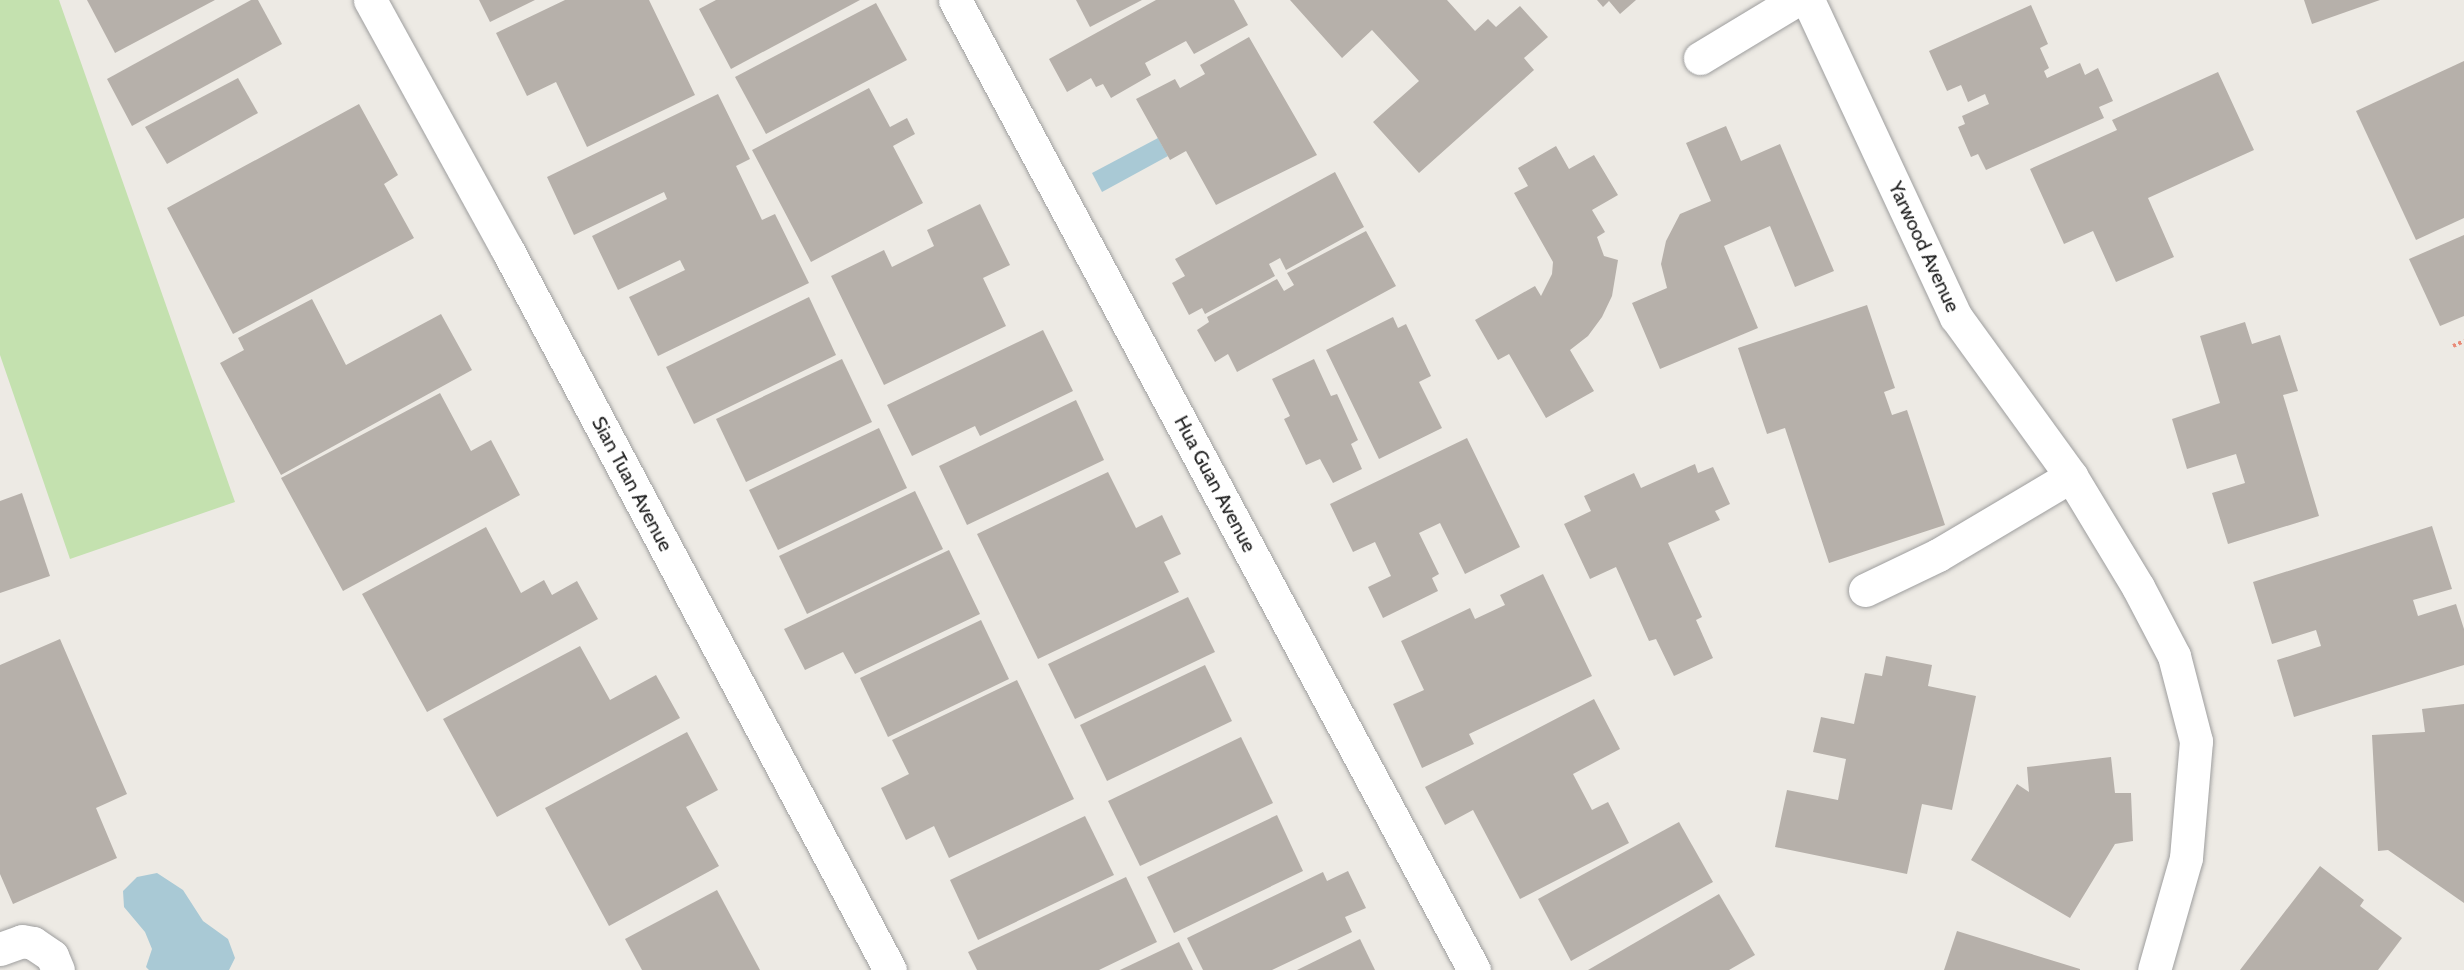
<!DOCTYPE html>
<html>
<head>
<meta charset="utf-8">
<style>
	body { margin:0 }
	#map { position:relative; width:2464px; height:970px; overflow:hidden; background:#edeae4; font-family:Cabin,sans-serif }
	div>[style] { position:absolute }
	.grass>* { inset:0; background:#c4e1af }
	.water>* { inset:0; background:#a9c9d5 }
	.building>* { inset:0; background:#b6b0aa }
	.path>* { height:4px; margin-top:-2px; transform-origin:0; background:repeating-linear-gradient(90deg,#e98b78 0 3px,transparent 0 6px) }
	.roads { filter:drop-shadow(0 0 2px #9e9e9e) drop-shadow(0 0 2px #9e9e9e) }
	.minor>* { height:33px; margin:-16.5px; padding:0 16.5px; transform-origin:16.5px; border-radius:16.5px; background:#fff }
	span { translate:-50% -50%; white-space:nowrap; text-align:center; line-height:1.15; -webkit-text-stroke:6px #fff; paint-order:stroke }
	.street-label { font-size:20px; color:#1d1d1d }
</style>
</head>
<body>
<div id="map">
	<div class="grass">
		<i style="clip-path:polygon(0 0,59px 0,235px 502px,70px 559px,0 355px)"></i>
	</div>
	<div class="water">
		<i style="clip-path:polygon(1158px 138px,1168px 156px,1102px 192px,1092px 173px)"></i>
		<i style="clip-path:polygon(157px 873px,183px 890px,203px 921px,228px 939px,235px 958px,229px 970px,149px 970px,146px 967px,152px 949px,145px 932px,124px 907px,123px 891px,137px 877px)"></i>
	</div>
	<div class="building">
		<i style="clip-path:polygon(87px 0,215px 0,115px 53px)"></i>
		<i style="clip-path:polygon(251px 0,258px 0,282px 44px,132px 126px,107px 79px)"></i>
		<i style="clip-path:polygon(479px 0,535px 0,490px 22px)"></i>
		<i style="clip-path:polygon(565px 0,649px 0,695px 95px,587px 147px,556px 82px,527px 96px,496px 33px)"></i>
		<i style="clip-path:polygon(716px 0,860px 0,731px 69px,699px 9px)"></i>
		<i style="clip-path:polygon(1076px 0,1142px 0,1090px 27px)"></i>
		<i style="clip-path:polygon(1156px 0,1234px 0,1248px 25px,1194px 54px,1186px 41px,1145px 63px,1151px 75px,1111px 98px,1103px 84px,1096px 87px,1091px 78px,1067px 92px,1049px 59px)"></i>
		<i style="clip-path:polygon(1290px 0,1447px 0,1475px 31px,1488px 19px,1496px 27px,1520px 6px,1548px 37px,1524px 58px,1534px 70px,1419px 173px,1373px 122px,1419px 81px,1372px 30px,1342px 58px)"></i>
		<i style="clip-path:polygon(1597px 0,1636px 0,1620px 14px,1609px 1px,1603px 7px)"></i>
		<i style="clip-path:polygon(2304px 0,2380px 0,2312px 24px)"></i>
		<i style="clip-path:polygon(876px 3px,907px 60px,766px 134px,735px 77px)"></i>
		<i style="clip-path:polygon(2031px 5px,2048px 44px,2040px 48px,2049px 68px,2044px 71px,2047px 78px,2080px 63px,2085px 75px,2098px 68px,2113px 101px,2099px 107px,2104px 118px,1986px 170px,1978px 154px,1971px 157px,1958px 127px,1965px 124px,1962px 116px,1989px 104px,1985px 94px,1968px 102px,1961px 85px,1947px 91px,1929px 51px)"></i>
		<i style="clip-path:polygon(1249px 37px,1317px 155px,1216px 205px,1186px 151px,1170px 160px,1136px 99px,1175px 79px,1180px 88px,1205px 74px,1200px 65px)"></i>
		<i style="clip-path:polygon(2464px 61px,2464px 218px,2416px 240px,2356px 111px)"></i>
		<i style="clip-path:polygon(2218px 72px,2254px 150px,2148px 198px,2174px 257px,2116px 282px,2093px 231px,2064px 244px,2030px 169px,2117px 130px,2112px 120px)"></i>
		<i style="clip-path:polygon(238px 78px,258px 113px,167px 164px,145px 127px)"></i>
		<i style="clip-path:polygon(869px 88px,890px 127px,907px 118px,915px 134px,893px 146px,923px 203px,811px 262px,752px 150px)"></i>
		<i style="clip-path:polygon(718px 94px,750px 159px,736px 166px,762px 220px,775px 214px,809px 283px,658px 356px,629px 297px,685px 270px,680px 260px,618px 290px,592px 236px,667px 199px,664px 192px,574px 235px,547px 177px)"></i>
		<i style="clip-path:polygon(359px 104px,398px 175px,384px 184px,414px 238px,233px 334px,167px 208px)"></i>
		<i style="clip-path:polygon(1726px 126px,1741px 161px,1780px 144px,1834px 271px,1795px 287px,1770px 226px,1724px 246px,1758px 328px,1660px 369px,1632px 303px,1667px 288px,1661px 264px,1666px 241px,1680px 214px,1711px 201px,1686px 143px)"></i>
		<i style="clip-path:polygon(1556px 146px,1569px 169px,1594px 155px,1618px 195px,1592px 210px,1605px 232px,1597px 237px,1604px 256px,1618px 260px,1612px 296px,1602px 317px,1588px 336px,1570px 350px,1594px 391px,1546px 418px,1509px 354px,1498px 360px,1475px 320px,1535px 286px,1541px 296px,1552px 274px,1553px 262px,1514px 193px,1528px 186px,1518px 168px)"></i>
		<i style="clip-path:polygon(1335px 172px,1364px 227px,1286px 270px,1280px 258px,1269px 264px,1275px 276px,1205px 314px,1202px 308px,1189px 315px,1172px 283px,1185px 276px,1175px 259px)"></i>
		<i style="clip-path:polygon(980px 204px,1010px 265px,983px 278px,1006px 326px,884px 385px,831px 276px,884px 250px,892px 267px,934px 246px,927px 230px)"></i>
		<i style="clip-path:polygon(1366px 231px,1396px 286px,1237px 372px,1228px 354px,1215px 362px,1197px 330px,1209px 322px,1207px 317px,1277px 279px,1284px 291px,1294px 285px,1287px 273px)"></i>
		<i style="clip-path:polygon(2464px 235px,2464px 316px,2440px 326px,2409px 259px)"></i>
		<i style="clip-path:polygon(809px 297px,836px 355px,694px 424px,666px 367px)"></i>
		<i style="clip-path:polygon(312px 299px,346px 365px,441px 314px,472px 370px,281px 475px,220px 363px,244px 350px,238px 338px)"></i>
		<i style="clip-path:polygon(1867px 305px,1895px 388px,1884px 392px,1892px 415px,1907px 410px,1945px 525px,1829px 563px,1785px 428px,1767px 434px,1738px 348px)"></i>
		<i style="clip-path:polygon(1393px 317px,1398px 328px,1406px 324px,1431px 376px,1419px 382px,1442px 428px,1379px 459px,1326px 350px)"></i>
		<i style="clip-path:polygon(2245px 322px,2252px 344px,2280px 335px,2298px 391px,2283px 395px,2319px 516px,2228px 544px,2212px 493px,2245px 483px,2236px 454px,2187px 469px,2172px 419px,2220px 403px,2200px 336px)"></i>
		<i style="clip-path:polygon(1043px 330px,1073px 391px,980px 436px,975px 426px,912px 456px,887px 405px)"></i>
		<i style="clip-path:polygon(842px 359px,872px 422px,746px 482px,716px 419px)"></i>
		<i style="clip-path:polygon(1314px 359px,1331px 396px,1337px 394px,1358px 440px,1351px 444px,1362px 469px,1333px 483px,1320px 459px,1306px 465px,1284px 419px,1290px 416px,1272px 379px)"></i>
		<i style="clip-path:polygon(440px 393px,471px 451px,491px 440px,520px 495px,343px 591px,281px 478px)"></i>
		<i style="clip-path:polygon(1076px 400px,1104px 460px,967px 525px,939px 466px)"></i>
		<i style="clip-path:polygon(879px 428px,907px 488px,778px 550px,749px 490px)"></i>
		<i style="clip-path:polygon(1467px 438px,1520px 547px,1465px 574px,1440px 523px,1419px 533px,1439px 574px,1432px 578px,1438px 591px,1383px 618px,1368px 587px,1391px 576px,1375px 542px,1353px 552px,1330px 504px)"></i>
		<i style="clip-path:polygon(1695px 464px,1698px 473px,1713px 467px,1730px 504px,1715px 511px,1720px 520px,1668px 543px,1702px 617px,1696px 620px,1713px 658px,1674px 676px,1656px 639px,1649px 641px,1616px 567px,1590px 579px,1564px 524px,1591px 511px,1584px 496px,1634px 473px,1641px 488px)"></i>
		<i style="clip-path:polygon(1108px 472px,1136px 528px,1162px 515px,1181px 554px,1164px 562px,1179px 592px,1038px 659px,977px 534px)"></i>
		<i style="clip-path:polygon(915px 491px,943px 549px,807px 614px,779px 556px)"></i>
		<i style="clip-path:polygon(22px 493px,50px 576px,0 593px,0 501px)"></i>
		<i style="clip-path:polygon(2432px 526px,2452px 589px,2413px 600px,2418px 616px,2456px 604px,2464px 629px,2464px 665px,2294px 717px,2277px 660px,2321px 646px,2316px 630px,2272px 644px,2253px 582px)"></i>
		<i style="clip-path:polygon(486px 527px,521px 593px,544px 580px,552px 595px,577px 581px,598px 619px,427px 712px,362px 594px)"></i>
		<i style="clip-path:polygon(949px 550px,980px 614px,855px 674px,843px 652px,805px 670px,784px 629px)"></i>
		<i style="clip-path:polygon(1543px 574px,1592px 676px,1469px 734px,1474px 744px,1422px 768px,1393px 704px,1424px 690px,1401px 641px,1470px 608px,1475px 619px,1505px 605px,1500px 595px)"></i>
		<i style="clip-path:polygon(1188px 597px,1215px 652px,1075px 719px,1048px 664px)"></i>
		<i style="clip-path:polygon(981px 620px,1009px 679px,888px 737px,860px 678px)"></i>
		<i style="clip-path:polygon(60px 639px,127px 794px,96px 808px,117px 858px,13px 904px,0 874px,0 665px)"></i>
		<i style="clip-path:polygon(580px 646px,610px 700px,656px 675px,680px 718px,497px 817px,443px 719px)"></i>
		<i style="clip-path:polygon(1886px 656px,1932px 665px,1928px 686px,1976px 696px,1952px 810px,1922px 804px,1907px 874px,1775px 847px,1787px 790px,1838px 800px,1846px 759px,1813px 752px,1821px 717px,1854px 724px,1865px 673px,1882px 676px)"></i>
		<i style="clip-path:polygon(1205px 665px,1232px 721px,1107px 781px,1080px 725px)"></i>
		<i style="clip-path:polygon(1017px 680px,1074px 799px,949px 858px,934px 826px,906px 840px,881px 788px,909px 774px,892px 740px)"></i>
		<i style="clip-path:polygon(1594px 699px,1620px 749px,1573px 774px,1592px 810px,1608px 802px,1629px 843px,1520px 899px,1473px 810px,1445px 825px,1425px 787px)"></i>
		<i style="clip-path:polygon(2464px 704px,2464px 903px,2388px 850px,2378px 851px,2372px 735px,2425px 732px,2422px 709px)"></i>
		<i style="clip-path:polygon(687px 732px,718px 790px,686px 807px,719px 866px,609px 926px,545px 808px)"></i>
		<i style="clip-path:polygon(1241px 737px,1273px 803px,1140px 866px,1108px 801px)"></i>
		<i style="clip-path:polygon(2111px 757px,2115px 793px,2131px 793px,2133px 841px,2115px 844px,2070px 918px,1971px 860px,2017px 784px,2029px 792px,2027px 767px)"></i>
		<i style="clip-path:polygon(1277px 815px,1303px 871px,1174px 933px,1147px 877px)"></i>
		<i style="clip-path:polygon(1085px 816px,1114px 875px,978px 940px,950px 880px)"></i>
		<i style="clip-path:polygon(1679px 822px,1713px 882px,1571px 961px,1538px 899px)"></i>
		<i style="clip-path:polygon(2320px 866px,2364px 900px,2360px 906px,2402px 938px,2378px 970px,2240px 970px)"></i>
		<i style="clip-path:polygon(1348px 871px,1366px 908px,1345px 917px,1352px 932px,1272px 970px,1203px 970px,1187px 938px,1323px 872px,1327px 881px)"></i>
		<i style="clip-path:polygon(1126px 877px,1157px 942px,1099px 970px,977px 970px,968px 952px)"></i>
		<i style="clip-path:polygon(717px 890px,760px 970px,642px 970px,625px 939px)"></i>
		<i style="clip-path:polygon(1719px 894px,1755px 955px,1729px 970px,1588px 970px)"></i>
		<i style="clip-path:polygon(1957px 931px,2080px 969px,2080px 970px,1944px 970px)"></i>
		<i style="clip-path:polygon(1360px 939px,1375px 970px,1297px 970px)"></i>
		<i style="clip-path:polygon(1179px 942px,1193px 970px,1120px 970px)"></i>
	</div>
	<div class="path">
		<i style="left:2453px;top:346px;width:12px;rotate:-24deg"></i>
	</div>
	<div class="roads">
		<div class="minor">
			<i style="left:370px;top:0;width:284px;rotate:61.2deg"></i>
			<i style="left:507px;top:249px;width:816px;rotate:62.02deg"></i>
			<i style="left:955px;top:0;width:1100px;rotate:61.85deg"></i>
			<i style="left:1808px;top:0;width:350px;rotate:65deg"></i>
			<i style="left:1956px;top:317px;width:196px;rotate:54.1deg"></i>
			<i style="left:2071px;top:476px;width:130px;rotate:58.9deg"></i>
			<i style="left:2138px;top:587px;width:78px;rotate:62.4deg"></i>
			<i style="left:2174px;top:656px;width:88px;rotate:75.5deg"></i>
			<i style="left:2196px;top:741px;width:117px;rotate:94.9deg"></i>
			<i style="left:2186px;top:858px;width:116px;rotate:105.9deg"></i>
			<i style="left:1700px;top:58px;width:112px;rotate:-31.1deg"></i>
			<i style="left:1865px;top:590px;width:81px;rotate:-25.6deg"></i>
			<i style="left:1938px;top:555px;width:155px;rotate:-30.7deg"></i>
			<i style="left:0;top:949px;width:23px;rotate:-20deg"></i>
			<i style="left:22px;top:941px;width:11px;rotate:10deg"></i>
			<i style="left:33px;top:943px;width:23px;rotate:34deg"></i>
			<i style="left:52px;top:956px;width:15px;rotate:67deg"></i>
		</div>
	</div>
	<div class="street-label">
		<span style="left:1924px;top:247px;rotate:65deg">Yarwood Avenue</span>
		<span style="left:632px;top:484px;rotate:62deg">Sian Tuan Avenue</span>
		<span style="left:1215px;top:484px;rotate:62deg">Hua Guan Avenue</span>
	</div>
</div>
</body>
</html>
